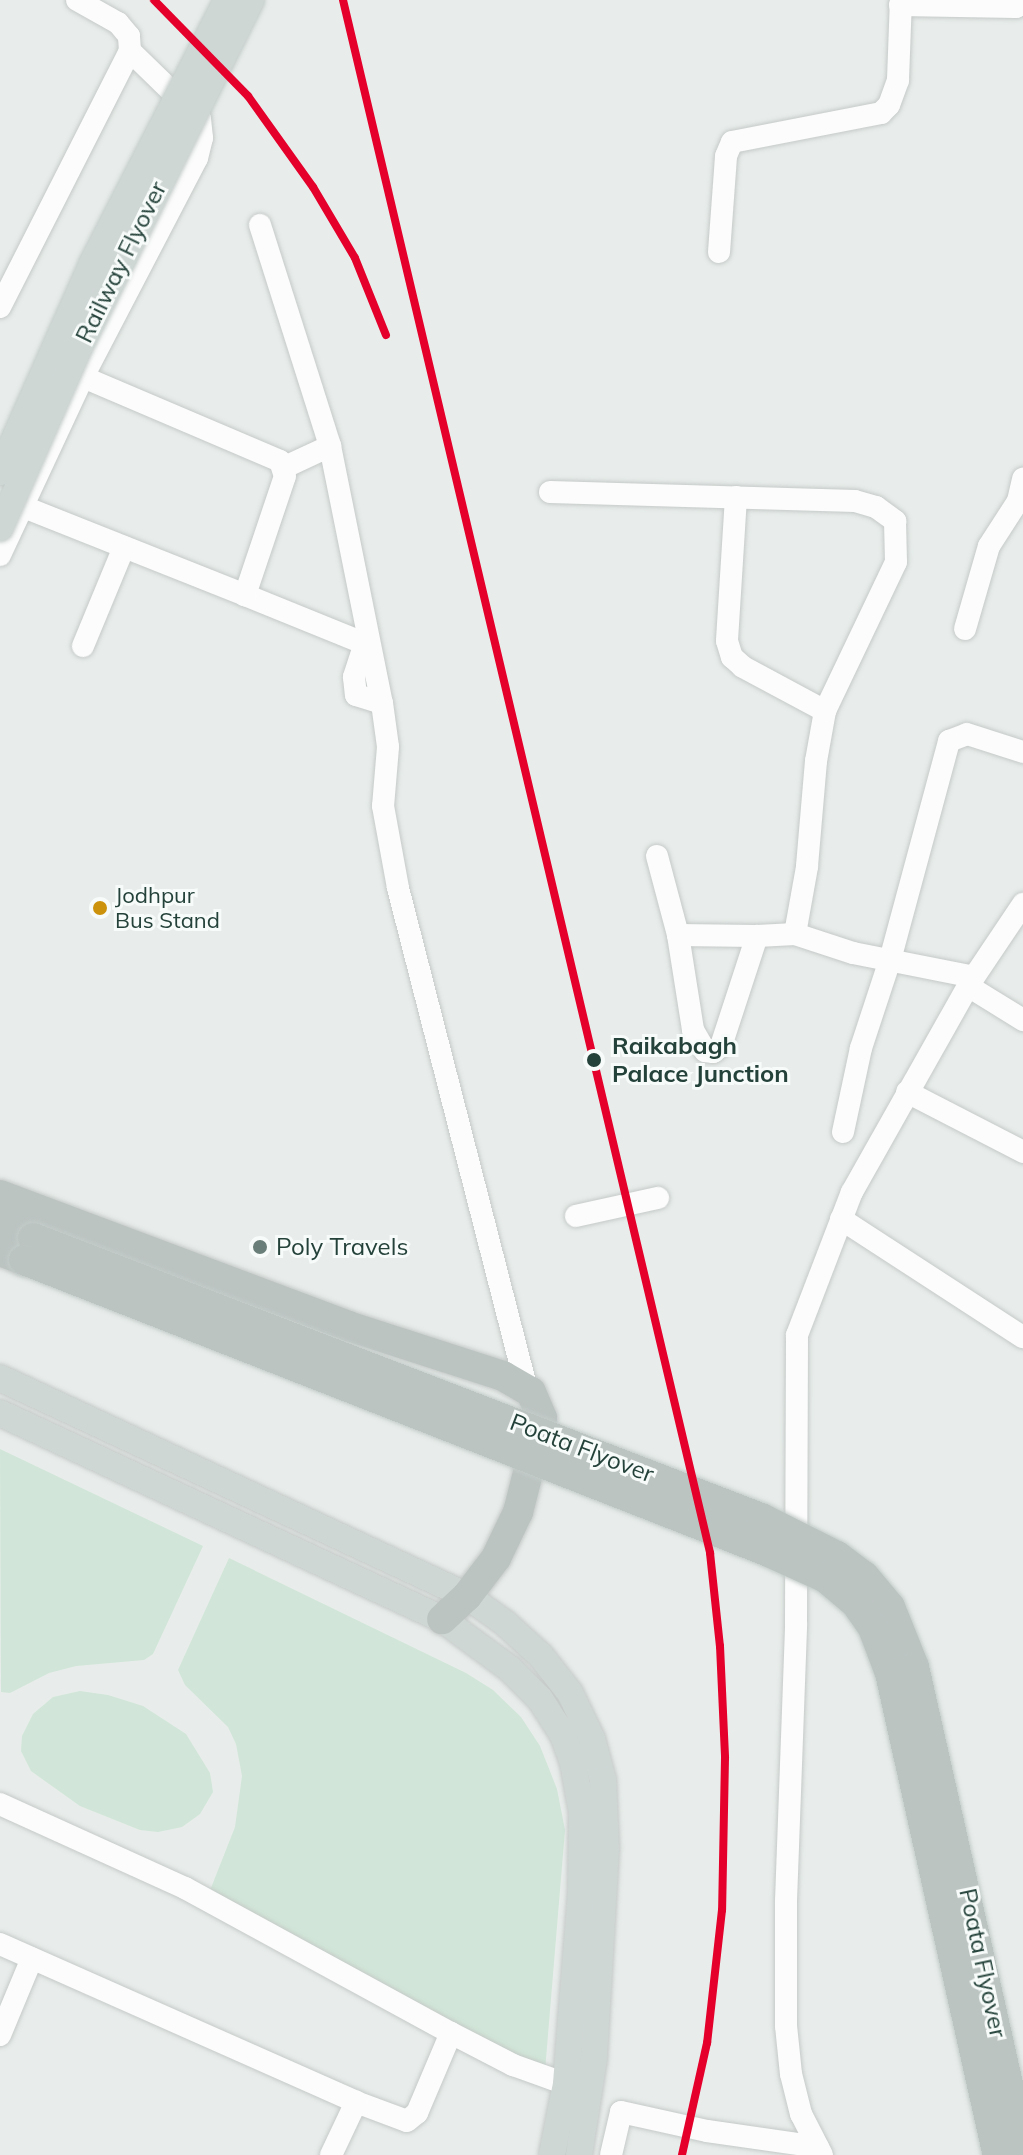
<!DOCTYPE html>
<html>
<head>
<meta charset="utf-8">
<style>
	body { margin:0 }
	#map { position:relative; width:1023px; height:2155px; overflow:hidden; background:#e8edeb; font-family:Mulish,sans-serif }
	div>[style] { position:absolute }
	.green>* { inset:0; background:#d1e6d8 }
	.roads { filter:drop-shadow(0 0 2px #c5cac8) drop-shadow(0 0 2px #c5cac8) }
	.minor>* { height:22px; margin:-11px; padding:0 11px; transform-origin:11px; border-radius:11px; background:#fcfcfc }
	.major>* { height:26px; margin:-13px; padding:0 13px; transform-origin:13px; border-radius:13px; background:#cfd7d5 }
	.highway>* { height:30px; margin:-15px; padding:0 15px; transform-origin:15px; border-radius:15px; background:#bcc4c2 }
	.bridges { filter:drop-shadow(0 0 2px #c3ccc9) drop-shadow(0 0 2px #c3ccc9) }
	.major-bridge>* { height:26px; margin:-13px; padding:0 13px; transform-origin:13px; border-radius:13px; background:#cfd7d5 }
	.highway-bridge>* { height:30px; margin:-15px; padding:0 15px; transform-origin:15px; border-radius:15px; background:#bcc4c2 }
	.rail-1>* { height:8px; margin:-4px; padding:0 4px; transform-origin:4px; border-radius:4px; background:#e4002b }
	.dots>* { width:22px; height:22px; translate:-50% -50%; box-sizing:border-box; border:4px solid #f7fbf9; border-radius:50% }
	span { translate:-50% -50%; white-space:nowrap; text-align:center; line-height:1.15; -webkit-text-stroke:6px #f7fbf9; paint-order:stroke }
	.bus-label { font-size:22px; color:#24423a }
	.left { translate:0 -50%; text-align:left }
	.street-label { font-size:24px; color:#24423a }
	.stop-label { font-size:24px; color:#24423a; font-weight:700 }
	.poi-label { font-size:24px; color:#24423a }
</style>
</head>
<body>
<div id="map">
	<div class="green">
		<i style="clip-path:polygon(0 1449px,203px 1546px,153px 1654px,144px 1660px,76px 1666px,49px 1673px,10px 1693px,1px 1692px)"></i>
		<i style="clip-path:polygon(229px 1558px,466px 1673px,493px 1690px,521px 1717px,540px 1746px,557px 1789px,565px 1830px,545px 2071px,209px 1893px,235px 1827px,242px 1776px,236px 1744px,228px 1727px,185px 1685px,178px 1670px)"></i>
		<i style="clip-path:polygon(80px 1691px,108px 1695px,143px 1706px,186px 1734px,210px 1773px,213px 1792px,200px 1814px,182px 1827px,158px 1832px,140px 1830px,80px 1806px,31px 1771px,21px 1751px,22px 1736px,33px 1714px,53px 1697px)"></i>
	</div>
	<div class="roads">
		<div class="minor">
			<i style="left:900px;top:5px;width:116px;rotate:1deg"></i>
			<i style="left:1016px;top:7px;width:8px;rotate:-30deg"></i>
			<i style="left:260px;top:225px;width:232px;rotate:72.4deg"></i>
			<i style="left:330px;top:446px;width:262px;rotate:78.6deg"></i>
			<i style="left:382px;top:703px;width:44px;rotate:82.2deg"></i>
			<i style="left:388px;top:747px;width:59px;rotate:94.8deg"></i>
			<i style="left:383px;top:806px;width:83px;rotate:79.6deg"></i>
			<i style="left:398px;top:888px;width:514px;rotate:75.59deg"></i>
			<i style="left:719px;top:252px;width:96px;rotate:-85.8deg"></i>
			<i style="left:726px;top:156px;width:15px;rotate:-67deg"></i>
			<i style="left:732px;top:142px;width:152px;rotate:-11deg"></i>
			<i style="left:881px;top:113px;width:11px;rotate:-45deg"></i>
			<i style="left:889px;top:105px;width:27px;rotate:-70deg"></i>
			<i style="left:898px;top:80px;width:80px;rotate:-87.9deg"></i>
			<i style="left:0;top:307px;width:287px;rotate:-63.1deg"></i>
			<i style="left:130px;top:51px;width:15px;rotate:-94deg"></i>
			<i style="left:129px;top:36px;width:17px;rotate:-130deg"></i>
			<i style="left:118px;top:23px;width:47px;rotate:-150.7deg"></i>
			<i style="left:83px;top:377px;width:214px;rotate:23.1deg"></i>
			<i style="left:280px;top:461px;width:16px;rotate:72deg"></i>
			<i style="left:285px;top:476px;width:126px;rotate:108.6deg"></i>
			<i style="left:245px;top:595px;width:125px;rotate:22.1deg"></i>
			<i style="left:361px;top:642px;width:5px;rotate:53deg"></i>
			<i style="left:364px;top:646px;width:33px;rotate:108deg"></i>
			<i style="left:354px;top:677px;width:18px;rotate:84deg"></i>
			<i style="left:356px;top:695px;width:27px;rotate:17deg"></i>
			<i style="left:285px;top:467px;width:50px;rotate:-25deg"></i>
			<i style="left:550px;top:492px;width:305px;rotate:1.7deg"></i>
			<i style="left:855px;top:501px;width:22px;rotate:16deg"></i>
			<i style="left:876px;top:507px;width:24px;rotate:36deg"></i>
			<i style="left:895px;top:521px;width:41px;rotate:88.6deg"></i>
			<i style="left:896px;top:562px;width:165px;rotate:115.5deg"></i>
			<i style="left:825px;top:711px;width:51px;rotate:100.2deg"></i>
			<i style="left:816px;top:761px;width:106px;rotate:94.9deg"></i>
			<i style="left:807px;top:867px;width:68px;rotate:100.2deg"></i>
			<i style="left:736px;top:497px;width:144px;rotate:93.6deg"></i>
			<i style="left:727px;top:641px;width:17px;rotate:73deg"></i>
			<i style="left:732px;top:657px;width:15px;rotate:42deg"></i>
			<i style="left:743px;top:667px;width:93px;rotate:28.2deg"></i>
			<i style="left:24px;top:507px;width:238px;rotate:21.7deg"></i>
			<i style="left:0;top:555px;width:196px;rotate:-65deg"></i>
			<i style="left:83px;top:377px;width:247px;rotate:-62.5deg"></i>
			<i style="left:197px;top:158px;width:21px;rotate:-76deg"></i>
			<i style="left:202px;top:138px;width:19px;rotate:-96deg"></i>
			<i style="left:200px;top:119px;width:98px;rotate:-135.8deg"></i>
			<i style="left:965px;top:629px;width:86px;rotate:-73.9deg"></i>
			<i style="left:989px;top:546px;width:54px;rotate:-57.2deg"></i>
			<i style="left:1018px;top:501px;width:23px;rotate:-77deg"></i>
			<i style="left:83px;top:646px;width:107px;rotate:-67.5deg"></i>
			<i style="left:657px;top:856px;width:82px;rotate:75.1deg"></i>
			<i style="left:678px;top:935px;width:96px;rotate:81deg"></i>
			<i style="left:693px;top:1030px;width:24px;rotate:60deg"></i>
			<i style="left:705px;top:1051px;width:8px;rotate:7deg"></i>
			<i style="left:713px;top:1052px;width:10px;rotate:-37deg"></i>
			<i style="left:721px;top:1046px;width:116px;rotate:-71.9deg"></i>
			<i style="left:757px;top:936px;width:38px;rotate:-3deg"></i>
			<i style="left:795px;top:934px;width:61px;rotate:18.1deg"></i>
			<i style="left:853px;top:953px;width:123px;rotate:11.2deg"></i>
			<i style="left:678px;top:935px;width:79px;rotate:0.7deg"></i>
			<i style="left:968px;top:986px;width:65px;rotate:31.7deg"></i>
			<i style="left:907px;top:1092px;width:131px;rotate:27.3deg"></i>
			<i style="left:843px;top:1132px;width:86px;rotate:-77.9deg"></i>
			<i style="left:861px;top:1048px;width:93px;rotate:-71.8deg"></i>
			<i style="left:890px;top:960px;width:227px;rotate:-74.9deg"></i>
			<i style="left:949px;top:741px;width:19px;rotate:-21deg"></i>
			<i style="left:967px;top:734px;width:59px;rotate:17.8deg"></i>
			<i style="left:576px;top:1216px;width:84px;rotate:-12.4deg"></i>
			<i style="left:841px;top:1219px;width:217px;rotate:33deg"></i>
			<i style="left:0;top:1804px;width:203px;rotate:24.4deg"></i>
			<i style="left:185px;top:1888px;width:303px;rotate:28.6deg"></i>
			<i style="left:451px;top:2033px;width:70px;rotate:27.3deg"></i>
			<i style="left:513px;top:2065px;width:56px;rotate:19.7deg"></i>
			<i style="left:0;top:1944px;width:389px;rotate:23.9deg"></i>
			<i style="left:356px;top:2102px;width:54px;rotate:20.4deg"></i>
			<i style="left:407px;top:2121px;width:13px;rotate:-39deg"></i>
			<i style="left:417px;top:2113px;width:87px;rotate:-67deg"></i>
			<i style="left:0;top:2035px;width:83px;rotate:-67.4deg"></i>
			<i style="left:331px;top:2155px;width:59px;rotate:-64.7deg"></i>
			<i style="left:611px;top:2155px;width:44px;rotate:-76.9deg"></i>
			<i style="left:621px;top:2112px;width:88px;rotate:12.5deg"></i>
			<i style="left:707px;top:2131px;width:112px;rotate:8.2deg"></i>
			<i style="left:822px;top:2155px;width:46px;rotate:-117.1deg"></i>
			<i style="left:801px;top:2114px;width:41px;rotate:-104deg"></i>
			<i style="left:791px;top:2074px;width:48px;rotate:-95.9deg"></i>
			<i style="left:786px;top:2026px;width:125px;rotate:-90deg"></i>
			<i style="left:786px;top:1901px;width:278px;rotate:-87.9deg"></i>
			<i style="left:796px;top:1623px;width:288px;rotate:-89.8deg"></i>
			<i style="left:797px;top:1335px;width:153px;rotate:-69deg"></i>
			<i style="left:852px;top:1192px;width:236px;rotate:-60.6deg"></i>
			<i style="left:968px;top:986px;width:99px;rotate:-56.1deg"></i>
		</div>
		<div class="major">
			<i style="left:0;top:1378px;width:515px;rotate:25.02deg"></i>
			<i style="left:467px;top:1596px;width:47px;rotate:35.4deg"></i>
			<i style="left:505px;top:1623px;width:49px;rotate:42.5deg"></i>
			<i style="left:541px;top:1656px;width:47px;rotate:51.9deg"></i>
			<i style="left:570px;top:1693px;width:51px;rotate:64.4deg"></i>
			<i style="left:592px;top:1739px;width:42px;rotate:75deg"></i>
			<i style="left:603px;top:1780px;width:68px;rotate:87.5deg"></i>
			<i style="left:606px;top:1848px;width:210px;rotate:93.3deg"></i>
			<i style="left:594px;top:2058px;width:98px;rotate:98.8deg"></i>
			<i style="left:0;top:1413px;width:488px;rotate:25deg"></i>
			<i style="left:442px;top:1619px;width:84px;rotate:36.3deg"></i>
			<i style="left:510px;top:1669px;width:42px;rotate:45deg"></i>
			<i style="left:540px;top:1699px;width:43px;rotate:57.4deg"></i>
			<i style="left:563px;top:1735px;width:30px;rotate:70deg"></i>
			<i style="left:573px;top:1763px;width:50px;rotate:79.6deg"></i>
			<i style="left:582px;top:1812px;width:81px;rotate:90.7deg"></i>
			<i style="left:581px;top:1893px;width:192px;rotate:94.5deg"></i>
			<i style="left:566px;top:2084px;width:72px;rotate:101.2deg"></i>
		</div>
		<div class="highway">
			<i style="left:0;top:1195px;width:372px;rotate:20.6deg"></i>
			<i style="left:348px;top:1326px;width:163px;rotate:17.9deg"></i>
			<i style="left:503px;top:1376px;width:32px;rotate:30deg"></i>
			<i style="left:531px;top:1392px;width:28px;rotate:67deg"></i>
			<i style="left:542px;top:1418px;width:97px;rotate:104.3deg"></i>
			<i style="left:518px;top:1512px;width:51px;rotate:115.6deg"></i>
			<i style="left:496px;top:1558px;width:48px;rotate:127.3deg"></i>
			<i style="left:467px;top:1596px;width:34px;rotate:137deg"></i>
			<i style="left:0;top:1226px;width:35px;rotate:20deg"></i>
			<i style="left:0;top:1251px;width:26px;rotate:21deg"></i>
		</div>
	</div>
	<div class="bridges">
		<div class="major-bridge">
			<i style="left:0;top:472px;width:227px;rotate:-66.1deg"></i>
			<i style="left:92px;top:264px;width:297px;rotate:-62.9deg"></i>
			<i style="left:0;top:528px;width:197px;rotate:-66.3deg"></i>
			<i style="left:79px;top:348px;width:388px;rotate:-63.7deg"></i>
		</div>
		<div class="highway-bridge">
			<i style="left:33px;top:1238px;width:780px;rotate:21.04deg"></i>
			<i style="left:761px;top:1518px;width:85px;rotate:26.6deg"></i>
			<i style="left:837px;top:1556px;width:34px;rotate:37deg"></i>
			<i style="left:864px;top:1576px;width:40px;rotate:50deg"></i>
			<i style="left:890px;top:1607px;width:65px;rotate:68.2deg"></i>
			<i style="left:914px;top:1667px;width:492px;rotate:77.3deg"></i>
			<i style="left:24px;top:1260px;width:800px;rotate:21.4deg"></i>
			<i style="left:769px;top:1552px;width:63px;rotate:24.5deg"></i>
			<i style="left:826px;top:1578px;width:38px;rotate:40deg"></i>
			<i style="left:855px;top:1602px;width:32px;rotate:55deg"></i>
			<i style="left:873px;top:1628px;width:48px;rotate:69.3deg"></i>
			<i style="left:890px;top:1673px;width:494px;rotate:77.4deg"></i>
		</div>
	</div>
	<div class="rail-1">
		<i style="left:154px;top:0;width:134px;rotate:45.6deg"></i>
		<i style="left:248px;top:96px;width:112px;rotate:54.5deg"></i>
		<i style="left:313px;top:187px;width:82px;rotate:59.4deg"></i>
		<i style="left:355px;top:258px;width:83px;rotate:68.1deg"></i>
		<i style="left:343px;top:0;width:1596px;rotate:76.7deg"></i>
		<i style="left:710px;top:1553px;width:94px;rotate:83.9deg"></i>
		<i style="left:720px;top:1646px;width:112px;rotate:87.4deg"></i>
		<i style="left:725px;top:1758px;width:152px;rotate:91.1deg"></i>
		<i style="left:722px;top:1910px;width:134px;rotate:96.4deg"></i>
		<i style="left:707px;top:2043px;width:115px;rotate:102.6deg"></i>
	</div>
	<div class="dots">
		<i style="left:100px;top:908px;background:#cd920c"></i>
		<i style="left:594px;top:1060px;background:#24423a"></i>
		<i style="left:260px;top:1247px;background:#697e78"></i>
	</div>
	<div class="bus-label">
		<span class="left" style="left:115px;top:908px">Jodhpur<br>Bus Stand</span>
	</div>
	<div class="street-label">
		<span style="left:121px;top:262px;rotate:-64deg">Railway Flyover</span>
		<span style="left:582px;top:1448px;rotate:21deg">Poata Flyover</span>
		<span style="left:983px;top:1963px;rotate:78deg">Poata Flyover</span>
	</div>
	<div class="stop-label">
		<span class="left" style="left:612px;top:1060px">Raikabagh<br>Palace Junction</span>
	</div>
	<div class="poi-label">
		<span class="left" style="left:276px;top:1247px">Poly Travels</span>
	</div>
</div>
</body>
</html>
